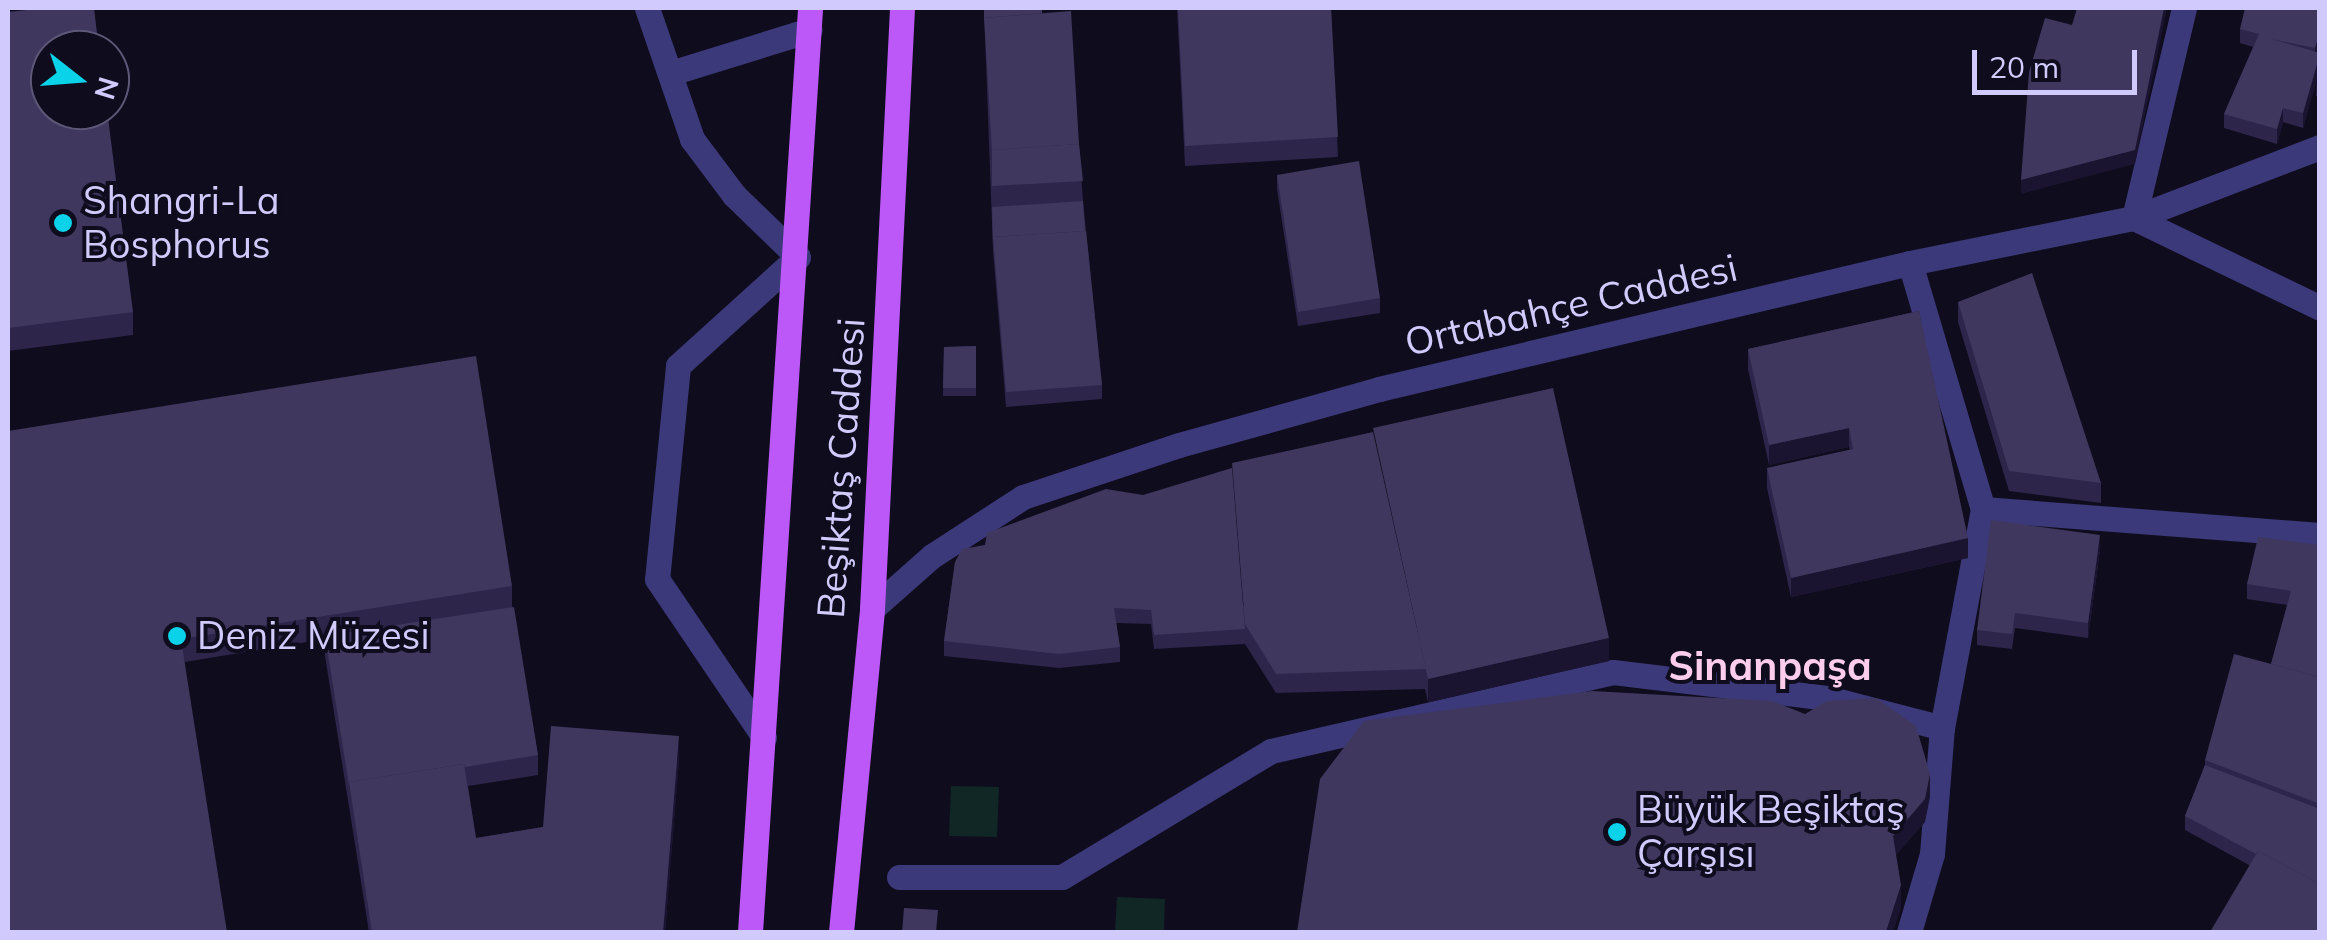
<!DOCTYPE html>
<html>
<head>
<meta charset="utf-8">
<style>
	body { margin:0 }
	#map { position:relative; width:2327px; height:940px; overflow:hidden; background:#0f0c1d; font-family:Mulish,sans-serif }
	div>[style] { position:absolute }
	.green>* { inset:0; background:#102726 }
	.minor>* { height:25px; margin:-12.5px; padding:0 12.5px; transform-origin:12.5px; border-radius:12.5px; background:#3c397a }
	.major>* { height:25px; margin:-12.5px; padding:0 12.5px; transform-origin:12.5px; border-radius:12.5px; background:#bc57f8 }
	.wall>* { inset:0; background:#2d254a }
	.shaded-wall>* { inset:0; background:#1a1430 }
	.building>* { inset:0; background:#3f375e }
	.dots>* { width:28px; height:28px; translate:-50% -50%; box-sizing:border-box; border:5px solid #0f0c1d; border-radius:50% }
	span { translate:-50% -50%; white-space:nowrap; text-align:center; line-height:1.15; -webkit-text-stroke:8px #0f0c1d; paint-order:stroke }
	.poi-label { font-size:38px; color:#d1cbfd }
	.left { translate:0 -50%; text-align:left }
	.street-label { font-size:38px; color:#d1cbfd }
	.neighbourhood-label { font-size:40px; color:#fdcdeb; font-weight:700 }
	.frame { position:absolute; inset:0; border:10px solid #d1cbfd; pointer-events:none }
	.north { position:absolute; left:30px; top:30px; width:100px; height:100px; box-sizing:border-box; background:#0f0c1d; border:2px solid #5d5877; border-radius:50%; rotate:107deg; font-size:28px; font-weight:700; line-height:40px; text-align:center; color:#d1cbfd }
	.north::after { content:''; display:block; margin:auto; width:35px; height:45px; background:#0ad2e9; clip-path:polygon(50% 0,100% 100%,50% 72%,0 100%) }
	.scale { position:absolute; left:1972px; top:50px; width:165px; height:45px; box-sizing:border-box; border:5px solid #d1cbfd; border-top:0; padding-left:12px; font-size:30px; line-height:35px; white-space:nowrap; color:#d1cbfd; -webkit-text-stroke:8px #0f0c1d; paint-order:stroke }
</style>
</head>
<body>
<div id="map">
	<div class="green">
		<i style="clip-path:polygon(951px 786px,999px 787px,997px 837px,949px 836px)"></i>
		<i style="clip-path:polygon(1117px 897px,1165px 899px,1164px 932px,1115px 932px)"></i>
	</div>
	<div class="minor">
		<i style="left:647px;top:8px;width:139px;rotate:71deg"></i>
		<i style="left:692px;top:139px;width:70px;rotate:53.1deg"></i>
		<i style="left:734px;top:195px;width:89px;rotate:44.1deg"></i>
		<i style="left:798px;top:257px;width:162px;rotate:137.8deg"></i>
		<i style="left:678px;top:366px;width:214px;rotate:95.6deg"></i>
		<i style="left:657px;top:579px;width:191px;rotate:55.9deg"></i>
		<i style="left:2184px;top:8px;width:216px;rotate:103.4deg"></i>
		<i style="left:2134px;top:218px;width:207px;rotate:25.8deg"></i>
		<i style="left:674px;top:72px;width:142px;rotate:-17.2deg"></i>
		<i style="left:1910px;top:263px;width:257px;rotate:73.5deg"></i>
		<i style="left:1983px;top:509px;width:338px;rotate:4.4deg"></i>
		<i style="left:872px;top:609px;width:80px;rotate:-41.5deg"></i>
		<i style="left:932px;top:556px;width:108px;rotate:-33deg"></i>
		<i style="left:1023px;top:497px;width:164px;rotate:-18.4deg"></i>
		<i style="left:1179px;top:445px;width:208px;rotate:-15.6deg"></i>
		<i style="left:1379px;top:389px;width:546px;rotate:-13.35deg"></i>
		<i style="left:1910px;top:263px;width:228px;rotate:-11.4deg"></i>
		<i style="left:2134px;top:218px;width:199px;rotate:-20.9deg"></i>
		<i style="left:899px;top:877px;width:163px"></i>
		<i style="left:1062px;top:877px;width:244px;rotate:-31.1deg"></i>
		<i style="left:1271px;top:751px;width:351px;rotate:-13deg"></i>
		<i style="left:1613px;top:672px;width:217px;rotate:6.9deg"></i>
		<i style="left:1828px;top:698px;width:118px;rotate:14.7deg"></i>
		<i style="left:1942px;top:728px;width:223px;rotate:-79.4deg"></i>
		<i style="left:1909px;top:932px;width:81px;rotate:-73.6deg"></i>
		<i style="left:1932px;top:854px;width:126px;rotate:-85.5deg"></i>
	</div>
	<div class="major">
		<i style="left:750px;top:932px;width:926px;rotate:-86.28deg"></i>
		<i style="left:841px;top:932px;width:324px;rotate:-84.5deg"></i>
		<i style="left:872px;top:609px;width:602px;rotate:-87.14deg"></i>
	</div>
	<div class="wall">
		<i style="clip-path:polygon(984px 8px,1042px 13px,1079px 144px,1083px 201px,1102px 385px,1102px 399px,1006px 407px,993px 251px)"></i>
		<i style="clip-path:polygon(1177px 8px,1331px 8px,1338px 157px,1185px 166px)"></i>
		<i style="clip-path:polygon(2320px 8px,2320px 45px,2318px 52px,2320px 53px,2320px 97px,2316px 96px,2317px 77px,2303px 128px,2283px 122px,2277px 144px,2224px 128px,2224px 114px,2253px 47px,2240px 43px,2240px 29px)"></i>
		<i style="clip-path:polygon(8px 12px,133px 312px,133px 335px,8px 351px)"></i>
		<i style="clip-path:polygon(1277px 175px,1380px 298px,1380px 313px,1298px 326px,1277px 189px)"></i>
		<i style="clip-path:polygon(1958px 302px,2101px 483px,2101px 503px,2009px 491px,1958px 322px)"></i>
		<i style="clip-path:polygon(1919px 311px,1968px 558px,1791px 597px,1767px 488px,1767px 468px,1850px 450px,1849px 447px,1769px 465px,1748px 369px,1748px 349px)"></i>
		<i style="clip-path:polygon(976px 346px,976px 396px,943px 396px,944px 347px)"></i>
		<i style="clip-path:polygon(8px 431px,512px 586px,512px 607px,538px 755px,538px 775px,468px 786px,476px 838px,543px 827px,679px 759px,665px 932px,369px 932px,325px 656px,325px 639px,185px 662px)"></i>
		<i style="clip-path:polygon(2320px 545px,2320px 932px,2249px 865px,2185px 830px,2185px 816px,2205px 765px,2205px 760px,2271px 664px,2287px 605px,2247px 599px,2247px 584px)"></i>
		<i style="clip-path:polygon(2100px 550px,2088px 638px,2015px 628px,2012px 649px,1977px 645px,1977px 630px)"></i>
		<i style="clip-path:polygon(955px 562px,1609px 661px,1428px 702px,1425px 689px,1276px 693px,1245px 644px,1154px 649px,1151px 624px,1116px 623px,1120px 647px,1120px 662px,1059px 668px,944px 656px,944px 641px)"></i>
	</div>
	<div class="shaded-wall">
		<i style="clip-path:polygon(2164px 8px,2167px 8px,2135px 164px,2021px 194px,2021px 180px)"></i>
		<i style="clip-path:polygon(2320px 31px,2320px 45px,2315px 63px,2315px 48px)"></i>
		<i style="clip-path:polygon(2320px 55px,2320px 70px,2303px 128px,2303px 113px)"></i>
		<i style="clip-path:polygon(2283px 108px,2283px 122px,2277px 144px,2277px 129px)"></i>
		<i style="clip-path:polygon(1849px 428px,1849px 447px,1769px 465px,1769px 445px)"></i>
		<i style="clip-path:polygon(2100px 535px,2100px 550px,2088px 638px,2088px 623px)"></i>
		<i style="clip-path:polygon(1968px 538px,1968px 558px,1791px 597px,1791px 578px)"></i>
		<i style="clip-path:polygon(1609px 638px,1609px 661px,1428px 702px,1428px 679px)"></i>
		<i style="clip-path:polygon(679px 736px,679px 759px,665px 932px,663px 932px)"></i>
		<i style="clip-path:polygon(1930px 774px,1930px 797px,1925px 822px,1893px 859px,1893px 836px)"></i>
		<i style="clip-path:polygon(1901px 885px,1901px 908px,1893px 932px,1886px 932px)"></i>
	</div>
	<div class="building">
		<i style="clip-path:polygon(45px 8px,94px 8px,99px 50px,50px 50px,50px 110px,107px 110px,133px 312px,8px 328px,8px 12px)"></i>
		<i style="clip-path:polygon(984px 8px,1042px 8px,1042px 13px,984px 18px,984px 37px)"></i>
		<i style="clip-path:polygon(1178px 8px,1331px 8px,1338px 137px,1185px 146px)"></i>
		<i style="clip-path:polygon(2077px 8px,2164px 8px,2135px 150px,2021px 180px,2029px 72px,2045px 18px,2072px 25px)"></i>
		<i style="clip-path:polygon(2245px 8px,2320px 8px,2320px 31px,2315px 48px,2271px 39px,2320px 53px,2303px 113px,2283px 108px,2277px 129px,2224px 114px,2259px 34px,2240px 29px)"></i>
		<i style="clip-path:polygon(1071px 11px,1079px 144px,992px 150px,992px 151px,984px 18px)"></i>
		<i style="clip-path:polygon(1079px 144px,1083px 181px,992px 186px,992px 150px)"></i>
		<i style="clip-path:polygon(1359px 161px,1380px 298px,1298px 312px,1277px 175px)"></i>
		<i style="clip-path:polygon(1083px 201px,1085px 231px,993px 237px,993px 244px,992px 207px)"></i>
		<i style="clip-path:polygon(1086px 231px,1102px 385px,1006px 392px,993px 237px)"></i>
		<i style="clip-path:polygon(2032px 273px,2101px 483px,2009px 471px,1958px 302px)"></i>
		<i style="clip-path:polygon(1919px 311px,1968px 538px,1791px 578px,1767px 468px,1853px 449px,1849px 428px,1769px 445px,1748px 349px)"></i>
		<i style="clip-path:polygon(976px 346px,976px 388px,943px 388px,944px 347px)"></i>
		<i style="clip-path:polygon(476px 356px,512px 586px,181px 639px,227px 932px,8px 932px,8px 431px)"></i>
		<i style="clip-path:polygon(1553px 388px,1609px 638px,1428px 679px,1373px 428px)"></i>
		<i style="clip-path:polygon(1373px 432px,1426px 669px,1276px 674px,1245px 624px,1232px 463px)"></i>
		<i style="clip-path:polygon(1232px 468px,1245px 629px,1154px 635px,1151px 610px,1114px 608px,1120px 647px,1059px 654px,944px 641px,955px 562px,962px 549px,985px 545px,987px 533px,1106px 489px,1143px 495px)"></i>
		<i style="clip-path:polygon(1991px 520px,2100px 535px,2088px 623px,2015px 613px,2012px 634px,1977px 630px)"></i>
		<i style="clip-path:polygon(2258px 537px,2320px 545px,2320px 677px,2271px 664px,2291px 591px,2247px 584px)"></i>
		<i style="clip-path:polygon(514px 607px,538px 755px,465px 767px,464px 764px,349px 782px,349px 785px,325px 636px)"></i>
		<i style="clip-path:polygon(2234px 654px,2320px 677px,2320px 804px,2205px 760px)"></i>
		<i style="clip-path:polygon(1592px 691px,1772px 701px,1805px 714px,1827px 701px,1876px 698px,1916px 726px,1930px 774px,1925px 799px,1893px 836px,1901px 885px,1886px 932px,1297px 932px,1320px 779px,1364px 721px)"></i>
		<i style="clip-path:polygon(551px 726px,679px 736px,663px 932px,372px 932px,349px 782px,464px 764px,476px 838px,543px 827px)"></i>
		<i style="clip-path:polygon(2205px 765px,2320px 809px,2320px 884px,2258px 851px,2256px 854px,2185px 816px)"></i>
		<i style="clip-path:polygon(2258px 851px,2320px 884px,2320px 932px,2210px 932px)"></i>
		<i style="clip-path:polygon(904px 908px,938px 910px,936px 932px,902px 932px)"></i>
	</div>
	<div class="dots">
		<i style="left:63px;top:223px;background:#0ad2e9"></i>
		<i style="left:177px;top:636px;background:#0ad2e9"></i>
		<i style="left:1617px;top:832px;background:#0ad2e9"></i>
	</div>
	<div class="poi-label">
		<span class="left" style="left:83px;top:223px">Shangri-La<br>Bosphorus</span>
		<span class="left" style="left:197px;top:636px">Deniz Müzesi</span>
		<span class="left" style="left:1637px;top:832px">Büyük Beşiktaş<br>Çarşısı</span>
	</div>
	<div class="street-label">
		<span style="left:1571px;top:305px;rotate:-13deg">Ortabahçe Caddesi</span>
		<span style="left:841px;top:468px;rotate:-86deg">Beşiktaş Caddesi</span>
	</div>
	<div class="neighbourhood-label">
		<span style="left:1770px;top:665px">Sinanpaşa</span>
	</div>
	<div class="frame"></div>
	<div class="north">N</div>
	<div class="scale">20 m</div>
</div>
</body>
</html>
